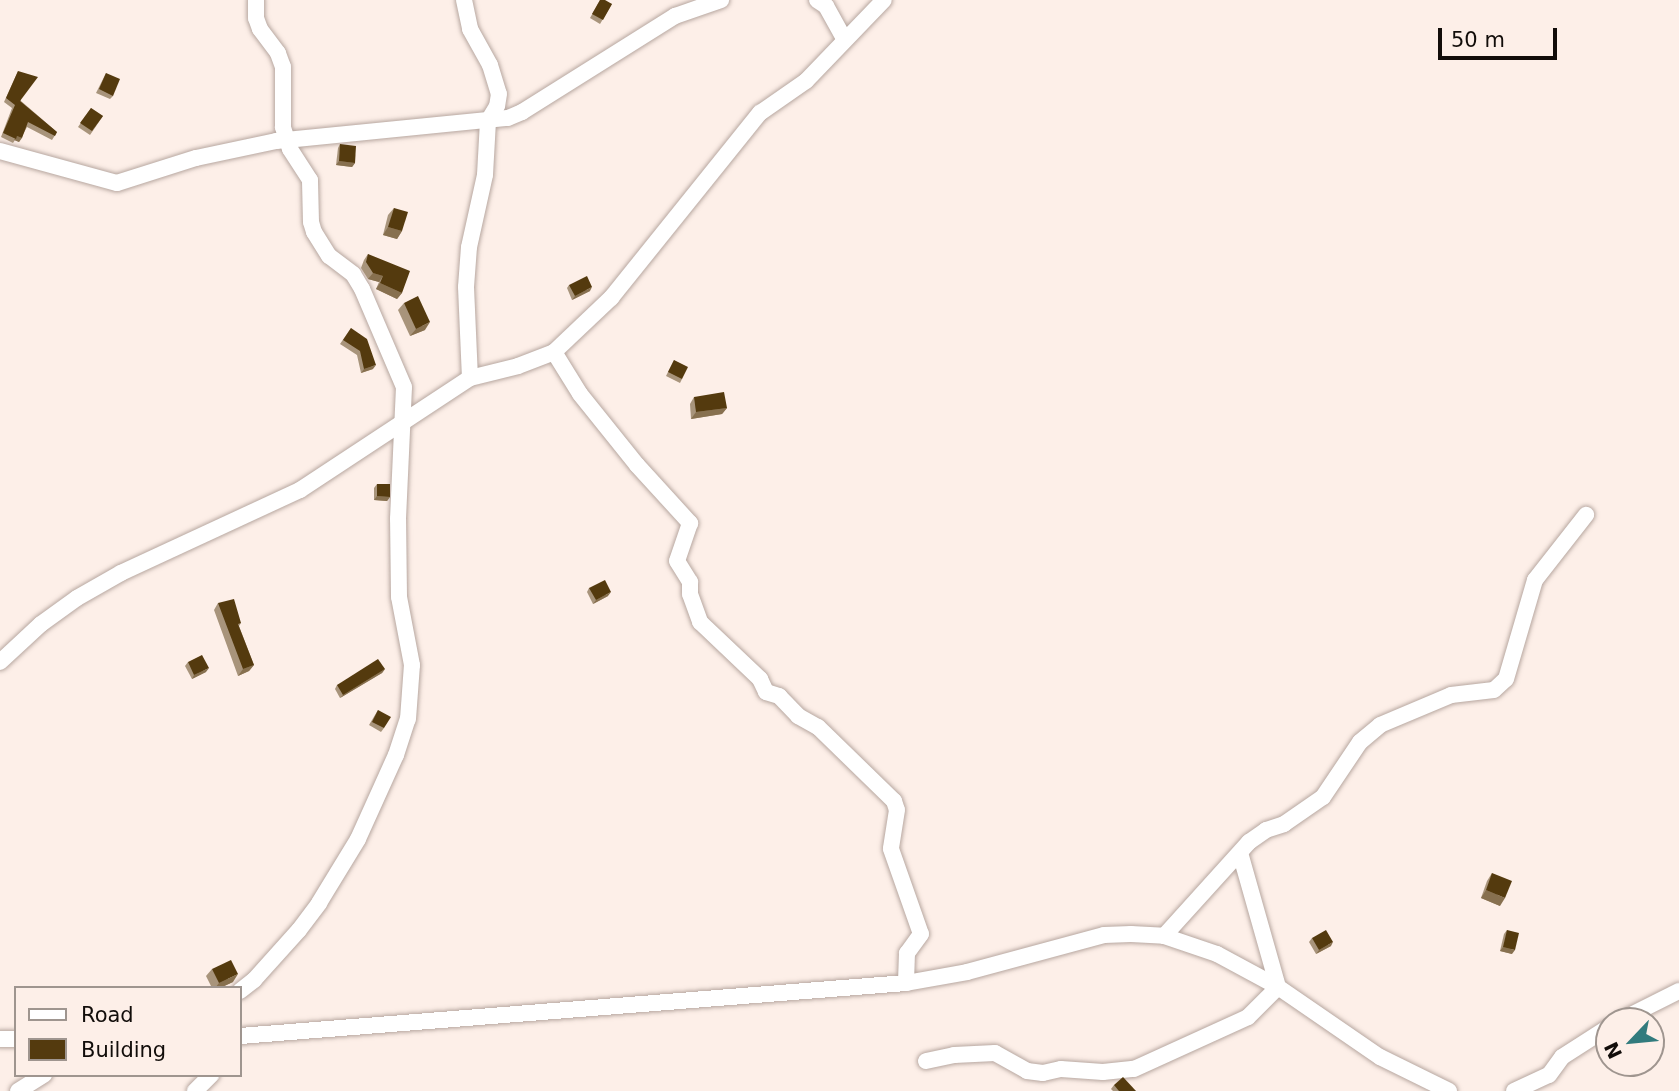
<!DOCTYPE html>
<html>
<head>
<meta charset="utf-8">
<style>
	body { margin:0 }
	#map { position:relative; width:1679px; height:1091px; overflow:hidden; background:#fdefe8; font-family:"DejaVu Sans",sans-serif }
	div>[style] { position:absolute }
	.roads { filter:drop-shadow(0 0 2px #b7a7a0) drop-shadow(0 0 2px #b7a7a0) }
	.minor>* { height:16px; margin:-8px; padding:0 8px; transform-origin:8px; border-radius:8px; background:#fff }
	.wall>* { inset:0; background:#a8947b }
	.shaded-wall>* { inset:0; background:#87704f }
	.building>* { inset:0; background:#543a0e }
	span { translate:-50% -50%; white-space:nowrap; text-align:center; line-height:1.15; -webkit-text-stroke:7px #fdefe8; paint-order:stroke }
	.legend { position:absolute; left:14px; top:986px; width:228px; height:91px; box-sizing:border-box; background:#fdefe8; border:2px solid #9f958f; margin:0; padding:9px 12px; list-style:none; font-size:21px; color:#120d0a }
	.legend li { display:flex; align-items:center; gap:14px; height:35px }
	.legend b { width:35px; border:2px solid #9f958f }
	.north { position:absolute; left:1595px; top:1007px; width:70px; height:70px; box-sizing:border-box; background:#fdefe8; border:2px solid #9f958f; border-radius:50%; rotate:244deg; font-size:19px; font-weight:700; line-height:28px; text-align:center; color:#120d0a }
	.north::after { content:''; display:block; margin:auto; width:24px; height:32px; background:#327b7d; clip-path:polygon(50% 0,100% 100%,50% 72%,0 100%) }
	.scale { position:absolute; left:1438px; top:28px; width:119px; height:32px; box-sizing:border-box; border:4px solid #120d0a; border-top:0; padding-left:9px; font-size:21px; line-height:24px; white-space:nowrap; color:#120d0a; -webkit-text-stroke:5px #fdefe8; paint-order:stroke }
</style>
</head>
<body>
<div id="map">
	<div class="roads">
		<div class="minor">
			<i style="left:464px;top:0;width:30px;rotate:78deg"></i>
			<i style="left:470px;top:29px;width:41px;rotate:60.9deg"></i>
			<i style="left:490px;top:65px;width:30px;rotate:73deg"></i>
			<i style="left:499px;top:94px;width:12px;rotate:99deg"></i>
			<i style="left:497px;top:106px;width:17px;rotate:121deg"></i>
			<i style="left:488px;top:121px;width:54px;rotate:93.2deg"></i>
			<i style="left:485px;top:175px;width:74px;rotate:102.5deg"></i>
			<i style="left:469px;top:247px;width:40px;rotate:94.3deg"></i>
			<i style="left:466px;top:287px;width:91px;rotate:87.5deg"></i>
			<i style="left:817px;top:0;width:11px;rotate:34deg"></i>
			<i style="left:826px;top:6px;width:37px;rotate:61deg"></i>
			<i style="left:0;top:151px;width:121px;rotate:15.3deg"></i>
			<i style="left:117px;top:183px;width:83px;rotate:-17.6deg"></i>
			<i style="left:196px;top:158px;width:82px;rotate:-12deg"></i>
			<i style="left:276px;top:141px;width:233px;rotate:-5.7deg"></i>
			<i style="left:508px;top:118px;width:15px;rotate:-23deg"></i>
			<i style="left:522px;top:112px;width:181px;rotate:-32.1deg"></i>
			<i style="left:675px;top:16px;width:49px;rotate:-19.2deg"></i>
			<i style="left:554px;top:352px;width:49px;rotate:58.2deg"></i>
			<i style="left:580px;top:394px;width:91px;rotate:51.2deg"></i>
			<i style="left:637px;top:465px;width:79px;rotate:47.6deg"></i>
			<i style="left:690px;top:523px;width:40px;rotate:108.9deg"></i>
			<i style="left:677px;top:561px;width:25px;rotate:58deg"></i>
			<i style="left:690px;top:582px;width:12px;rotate:90deg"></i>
			<i style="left:690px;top:594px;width:30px;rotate:70deg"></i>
			<i style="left:700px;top:622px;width:83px;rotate:43.5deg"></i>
			<i style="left:760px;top:679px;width:14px;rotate:65deg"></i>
			<i style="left:766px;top:692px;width:14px;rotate:17deg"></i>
			<i style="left:779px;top:696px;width:28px;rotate:46deg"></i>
			<i style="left:798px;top:716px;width:23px;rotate:29deg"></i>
			<i style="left:818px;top:727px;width:106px;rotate:44.2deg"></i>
			<i style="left:894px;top:801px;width:9px;rotate:72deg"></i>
			<i style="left:897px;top:810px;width:39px;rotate:99deg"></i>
			<i style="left:891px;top:849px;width:90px;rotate:70.6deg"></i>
			<i style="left:921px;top:934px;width:24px;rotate:126deg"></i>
			<i style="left:907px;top:953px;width:30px;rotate:92deg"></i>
			<i style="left:0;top:662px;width:56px;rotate:-42.8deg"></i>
			<i style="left:41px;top:624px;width:44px;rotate:-35.8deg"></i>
			<i style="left:77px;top:598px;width:51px;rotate:-29.6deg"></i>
			<i style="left:121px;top:573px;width:197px;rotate:-24.9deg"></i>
			<i style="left:300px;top:490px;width:204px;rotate:-33.4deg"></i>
			<i style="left:470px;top:378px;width:49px;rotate:-14deg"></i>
			<i style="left:518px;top:366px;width:39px;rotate:-21deg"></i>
			<i style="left:554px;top:352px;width:79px;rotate:-43.5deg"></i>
			<i style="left:611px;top:298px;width:238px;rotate:-51.2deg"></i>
			<i style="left:760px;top:113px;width:56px;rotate:-34.8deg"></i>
			<i style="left:806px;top:81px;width:112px;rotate:-46.1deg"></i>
			<i style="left:1164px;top:936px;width:127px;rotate:-47.9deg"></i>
			<i style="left:1249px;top:842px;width:21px;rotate:-35deg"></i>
			<i style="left:1266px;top:830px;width:19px;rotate:-18deg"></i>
			<i style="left:1284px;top:824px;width:47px;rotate:-34.7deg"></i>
			<i style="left:1323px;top:797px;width:66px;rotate:-56.1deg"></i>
			<i style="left:1360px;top:742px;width:26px;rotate:-40deg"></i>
			<i style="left:1380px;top:725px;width:77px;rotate:-22.9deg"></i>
			<i style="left:1451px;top:695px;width:43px;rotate:-6.6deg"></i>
			<i style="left:1494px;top:690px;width:16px;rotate:-43deg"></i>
			<i style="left:1506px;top:679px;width:103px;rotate:-73.7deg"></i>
			<i style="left:1535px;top:580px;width:83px;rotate:-51.9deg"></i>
			<i style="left:240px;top:991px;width:18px;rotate:-38deg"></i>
			<i style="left:254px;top:980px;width:67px;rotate:-48deg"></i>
			<i style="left:299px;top:930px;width:34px;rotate:-53deg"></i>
			<i style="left:319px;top:903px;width:75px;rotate:-58.6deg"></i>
			<i style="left:358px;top:839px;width:92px;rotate:-65.7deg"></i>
			<i style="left:396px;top:755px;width:38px;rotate:-72deg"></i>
			<i style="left:408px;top:719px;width:54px;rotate:-85.8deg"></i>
			<i style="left:412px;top:665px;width:69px;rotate:-100.8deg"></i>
			<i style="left:399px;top:597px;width:78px;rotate:-90.7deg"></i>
			<i style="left:398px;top:519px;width:132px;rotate:-87.4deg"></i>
			<i style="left:404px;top:387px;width:107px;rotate:-113.2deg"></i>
			<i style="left:362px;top:289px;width:17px;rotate:-121deg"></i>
			<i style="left:353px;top:274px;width:30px;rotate:-143deg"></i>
			<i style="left:329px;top:256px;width:28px;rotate:-122deg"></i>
			<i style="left:314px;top:232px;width:10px;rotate:-107deg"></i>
			<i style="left:311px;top:222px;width:42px;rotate:-91.4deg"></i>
			<i style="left:310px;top:180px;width:37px;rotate:-123deg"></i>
			<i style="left:290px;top:149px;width:23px;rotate:-108deg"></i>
			<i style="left:283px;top:127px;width:60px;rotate:-90deg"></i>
			<i style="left:283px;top:67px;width:15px;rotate:-110deg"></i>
			<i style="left:278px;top:53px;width:30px;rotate:-127deg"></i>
			<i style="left:260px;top:29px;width:12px;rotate:-110deg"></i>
			<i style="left:256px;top:18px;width:18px;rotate:-90deg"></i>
			<i style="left:1619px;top:1021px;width:67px;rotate:-26.6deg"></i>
			<i style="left:240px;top:1036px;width:668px;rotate:-4.55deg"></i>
			<i style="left:906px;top:983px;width:62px;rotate:-10.2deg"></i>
			<i style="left:967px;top:972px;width:142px;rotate:-15.1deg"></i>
			<i style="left:1104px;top:935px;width:27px;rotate:-2deg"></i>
			<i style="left:1131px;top:934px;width:33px;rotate:3deg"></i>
			<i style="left:1164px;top:936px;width:56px;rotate:18.8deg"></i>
			<i style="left:1217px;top:954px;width:69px;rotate:28.4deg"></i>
			<i style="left:1278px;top:987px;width:124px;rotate:34.5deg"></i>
			<i style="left:1380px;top:1057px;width:77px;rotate:26.2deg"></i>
			<i style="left:0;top:1039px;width:16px"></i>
			<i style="left:926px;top:1061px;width:29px;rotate:-12deg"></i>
			<i style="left:954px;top:1055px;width:41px;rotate:-2.8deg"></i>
			<i style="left:995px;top:1053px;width:37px;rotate:29deg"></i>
			<i style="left:1027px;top:1071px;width:16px;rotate:7deg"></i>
			<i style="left:1043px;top:1073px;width:18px;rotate:-13deg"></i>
			<i style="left:1061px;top:1069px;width:42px;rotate:4.1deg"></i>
			<i style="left:1103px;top:1072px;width:31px;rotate:-6deg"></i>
			<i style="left:1134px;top:1069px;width:125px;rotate:-24.5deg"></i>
			<i style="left:1248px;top:1017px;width:42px;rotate:-45deg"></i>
			<i style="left:1278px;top:987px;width:139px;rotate:-105.8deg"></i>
			<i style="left:18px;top:1091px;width:31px;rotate:-32deg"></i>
			<i style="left:195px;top:1091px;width:23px;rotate:-45deg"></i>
			<i style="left:1514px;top:1091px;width:38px;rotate:-25deg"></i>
			<i style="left:1549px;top:1075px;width:22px;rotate:-54deg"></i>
			<i style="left:1562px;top:1057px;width:56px;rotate:-32.6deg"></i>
		</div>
	</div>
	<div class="wall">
		<i style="clip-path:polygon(600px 0,612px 4px,600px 24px,590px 18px)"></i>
		<i style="clip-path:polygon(18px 71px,21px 101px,57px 132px,52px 140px,27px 127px,19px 142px,15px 140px,13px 143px,1px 137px,12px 108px,4px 102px)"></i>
		<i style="clip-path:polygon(106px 73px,113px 96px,110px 99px,96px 93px)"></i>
		<i style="clip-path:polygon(91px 108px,103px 116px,90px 135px,78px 127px)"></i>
		<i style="clip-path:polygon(340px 144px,355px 163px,352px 167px,336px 165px,338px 148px)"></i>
		<i style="clip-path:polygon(394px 208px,402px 231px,397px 239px,383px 235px,388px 215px)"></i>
		<i style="clip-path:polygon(368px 254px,402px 293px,397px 299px,376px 289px,379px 282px,368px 279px,361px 268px,364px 260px)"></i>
		<i style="clip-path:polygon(569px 285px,590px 291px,572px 300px,567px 288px)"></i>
		<i style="clip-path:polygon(404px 303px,425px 330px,410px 336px,398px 310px)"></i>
		<i style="clip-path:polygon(351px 328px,373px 369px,361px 373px,357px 355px,340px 344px)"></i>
		<i style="clip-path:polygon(674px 360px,682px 379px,680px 383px,666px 376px)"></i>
		<i style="clip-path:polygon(694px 397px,727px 408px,722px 414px,691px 419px,690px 404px)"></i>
		<i style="clip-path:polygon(377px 484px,390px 497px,387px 501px,374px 500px,374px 488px)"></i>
		<i style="clip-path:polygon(589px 588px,608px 596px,593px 604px,587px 592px)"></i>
		<i style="clip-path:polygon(218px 603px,241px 623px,239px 626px,254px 665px,249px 671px,238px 676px,214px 610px)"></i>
		<i style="clip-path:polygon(188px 662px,206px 672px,192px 679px,185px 666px)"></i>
		<i style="clip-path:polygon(385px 669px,382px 673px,340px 698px,335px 689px,337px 685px)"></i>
		<i style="clip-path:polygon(378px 710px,384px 728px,381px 732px,369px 725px)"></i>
		<i style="clip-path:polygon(1492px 873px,1500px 906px,1481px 898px,1487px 881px)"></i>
		<i style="clip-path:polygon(1507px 930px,1512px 954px,1500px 951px,1504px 934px)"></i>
		<i style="clip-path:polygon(1312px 938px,1331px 946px,1316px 954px,1309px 942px)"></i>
		<i style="clip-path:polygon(212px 969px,233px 982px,220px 988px,212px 988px,206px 976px)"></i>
		<i style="clip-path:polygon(1114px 1085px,1136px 1091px,1113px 1091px,1111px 1089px)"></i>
	</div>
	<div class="shaded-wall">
		<i style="clip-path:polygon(17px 136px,22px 138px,19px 142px,14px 140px)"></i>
		<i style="clip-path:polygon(339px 161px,355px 163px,352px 167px,336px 165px)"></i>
		<i style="clip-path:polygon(388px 227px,402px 231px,397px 239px,383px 235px)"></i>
		<i style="clip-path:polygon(373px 273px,383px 276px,379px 282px,368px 279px)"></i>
		<i style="clip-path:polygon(380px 283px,402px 293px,397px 299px,376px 289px)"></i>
		<i style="clip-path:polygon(592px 287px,590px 291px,572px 300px,575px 296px)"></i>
		<i style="clip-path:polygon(430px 322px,425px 330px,410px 336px,416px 329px)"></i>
		<i style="clip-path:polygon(376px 365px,373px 369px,361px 373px,364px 369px)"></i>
		<i style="clip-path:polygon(727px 408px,722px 414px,691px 419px,696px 412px)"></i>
		<i style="clip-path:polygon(377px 496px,390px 497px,387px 501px,374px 500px)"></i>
		<i style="clip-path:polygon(611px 592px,608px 596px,593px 604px,596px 600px)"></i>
		<i style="clip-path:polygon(254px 665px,249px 671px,238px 676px,243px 669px)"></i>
		<i style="clip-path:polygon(209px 668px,206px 672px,192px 679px,194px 675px)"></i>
		<i style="clip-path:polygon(385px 669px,382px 673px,340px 698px,343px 695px)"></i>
		<i style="clip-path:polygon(1486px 890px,1505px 898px,1500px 906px,1481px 898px)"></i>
		<i style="clip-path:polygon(1333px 942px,1331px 946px,1316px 954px,1319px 950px)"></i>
		<i style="clip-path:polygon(1503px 947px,1515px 950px,1512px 954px,1500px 951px)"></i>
		<i style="clip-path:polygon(238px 974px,233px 982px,220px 988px,215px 988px,219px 983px)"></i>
		<i style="clip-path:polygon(1621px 1066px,1641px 1071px,1638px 1074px,1619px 1070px)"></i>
	</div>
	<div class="building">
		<i style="clip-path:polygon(600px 0,605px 0,612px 4px,603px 20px,592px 14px)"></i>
		<i style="clip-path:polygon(18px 71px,38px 77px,20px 101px,57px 132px,55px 136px,28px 122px,22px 138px,17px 136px,16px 139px,3px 133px,15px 105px,6px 98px)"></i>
		<i style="clip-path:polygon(106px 73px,120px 79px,113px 96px,99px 89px)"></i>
		<i style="clip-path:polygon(91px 108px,103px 116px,92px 131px,80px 123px)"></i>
		<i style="clip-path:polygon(340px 144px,356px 146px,355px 163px,339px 161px)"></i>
		<i style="clip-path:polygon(394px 208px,408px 212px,402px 231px,388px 227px)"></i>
		<i style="clip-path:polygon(368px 254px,410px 271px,402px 293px,380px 283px,383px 276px,373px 273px,366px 262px)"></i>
		<i style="clip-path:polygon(587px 276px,592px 287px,575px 296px,569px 285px)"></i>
		<i style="clip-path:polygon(418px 296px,430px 322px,416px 329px,404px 303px)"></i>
		<i style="clip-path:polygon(351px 328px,367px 339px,376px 365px,364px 369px,360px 351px,343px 340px)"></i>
		<i style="clip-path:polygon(674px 360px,688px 367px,682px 379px,668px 372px)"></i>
		<i style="clip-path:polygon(724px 392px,727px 408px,696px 412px,694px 397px)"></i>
		<i style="clip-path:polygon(377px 484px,390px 484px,390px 497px,377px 496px)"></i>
		<i style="clip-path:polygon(605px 580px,611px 592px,596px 600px,589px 588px)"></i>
		<i style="clip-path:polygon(234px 599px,241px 623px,238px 624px,254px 665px,243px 669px,218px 603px)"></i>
		<i style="clip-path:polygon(202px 655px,209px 668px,194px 675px,188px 662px)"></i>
		<i style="clip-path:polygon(378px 659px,385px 669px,343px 695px,337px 685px)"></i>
		<i style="clip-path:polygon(378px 710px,391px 717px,384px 728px,372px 722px)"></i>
		<i style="clip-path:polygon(1492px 873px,1512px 881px,1505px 898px,1486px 890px)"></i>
		<i style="clip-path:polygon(1326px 930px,1333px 942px,1319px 950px,1312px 938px)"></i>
		<i style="clip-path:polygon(1507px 930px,1519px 933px,1515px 950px,1503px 947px)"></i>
		<i style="clip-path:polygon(231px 960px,238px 974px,219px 983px,212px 969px)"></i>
		<i style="clip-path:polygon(1622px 1063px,1642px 1063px,1641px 1071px,1621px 1066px)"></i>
		<i style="clip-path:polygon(1123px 1077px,1136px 1091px,1119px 1091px,1114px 1085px)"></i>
	</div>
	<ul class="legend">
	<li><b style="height:9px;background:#fff"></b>Road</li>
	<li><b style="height:19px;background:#543a0e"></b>Building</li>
	</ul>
	<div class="north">N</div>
	<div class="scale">50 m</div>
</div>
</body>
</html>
